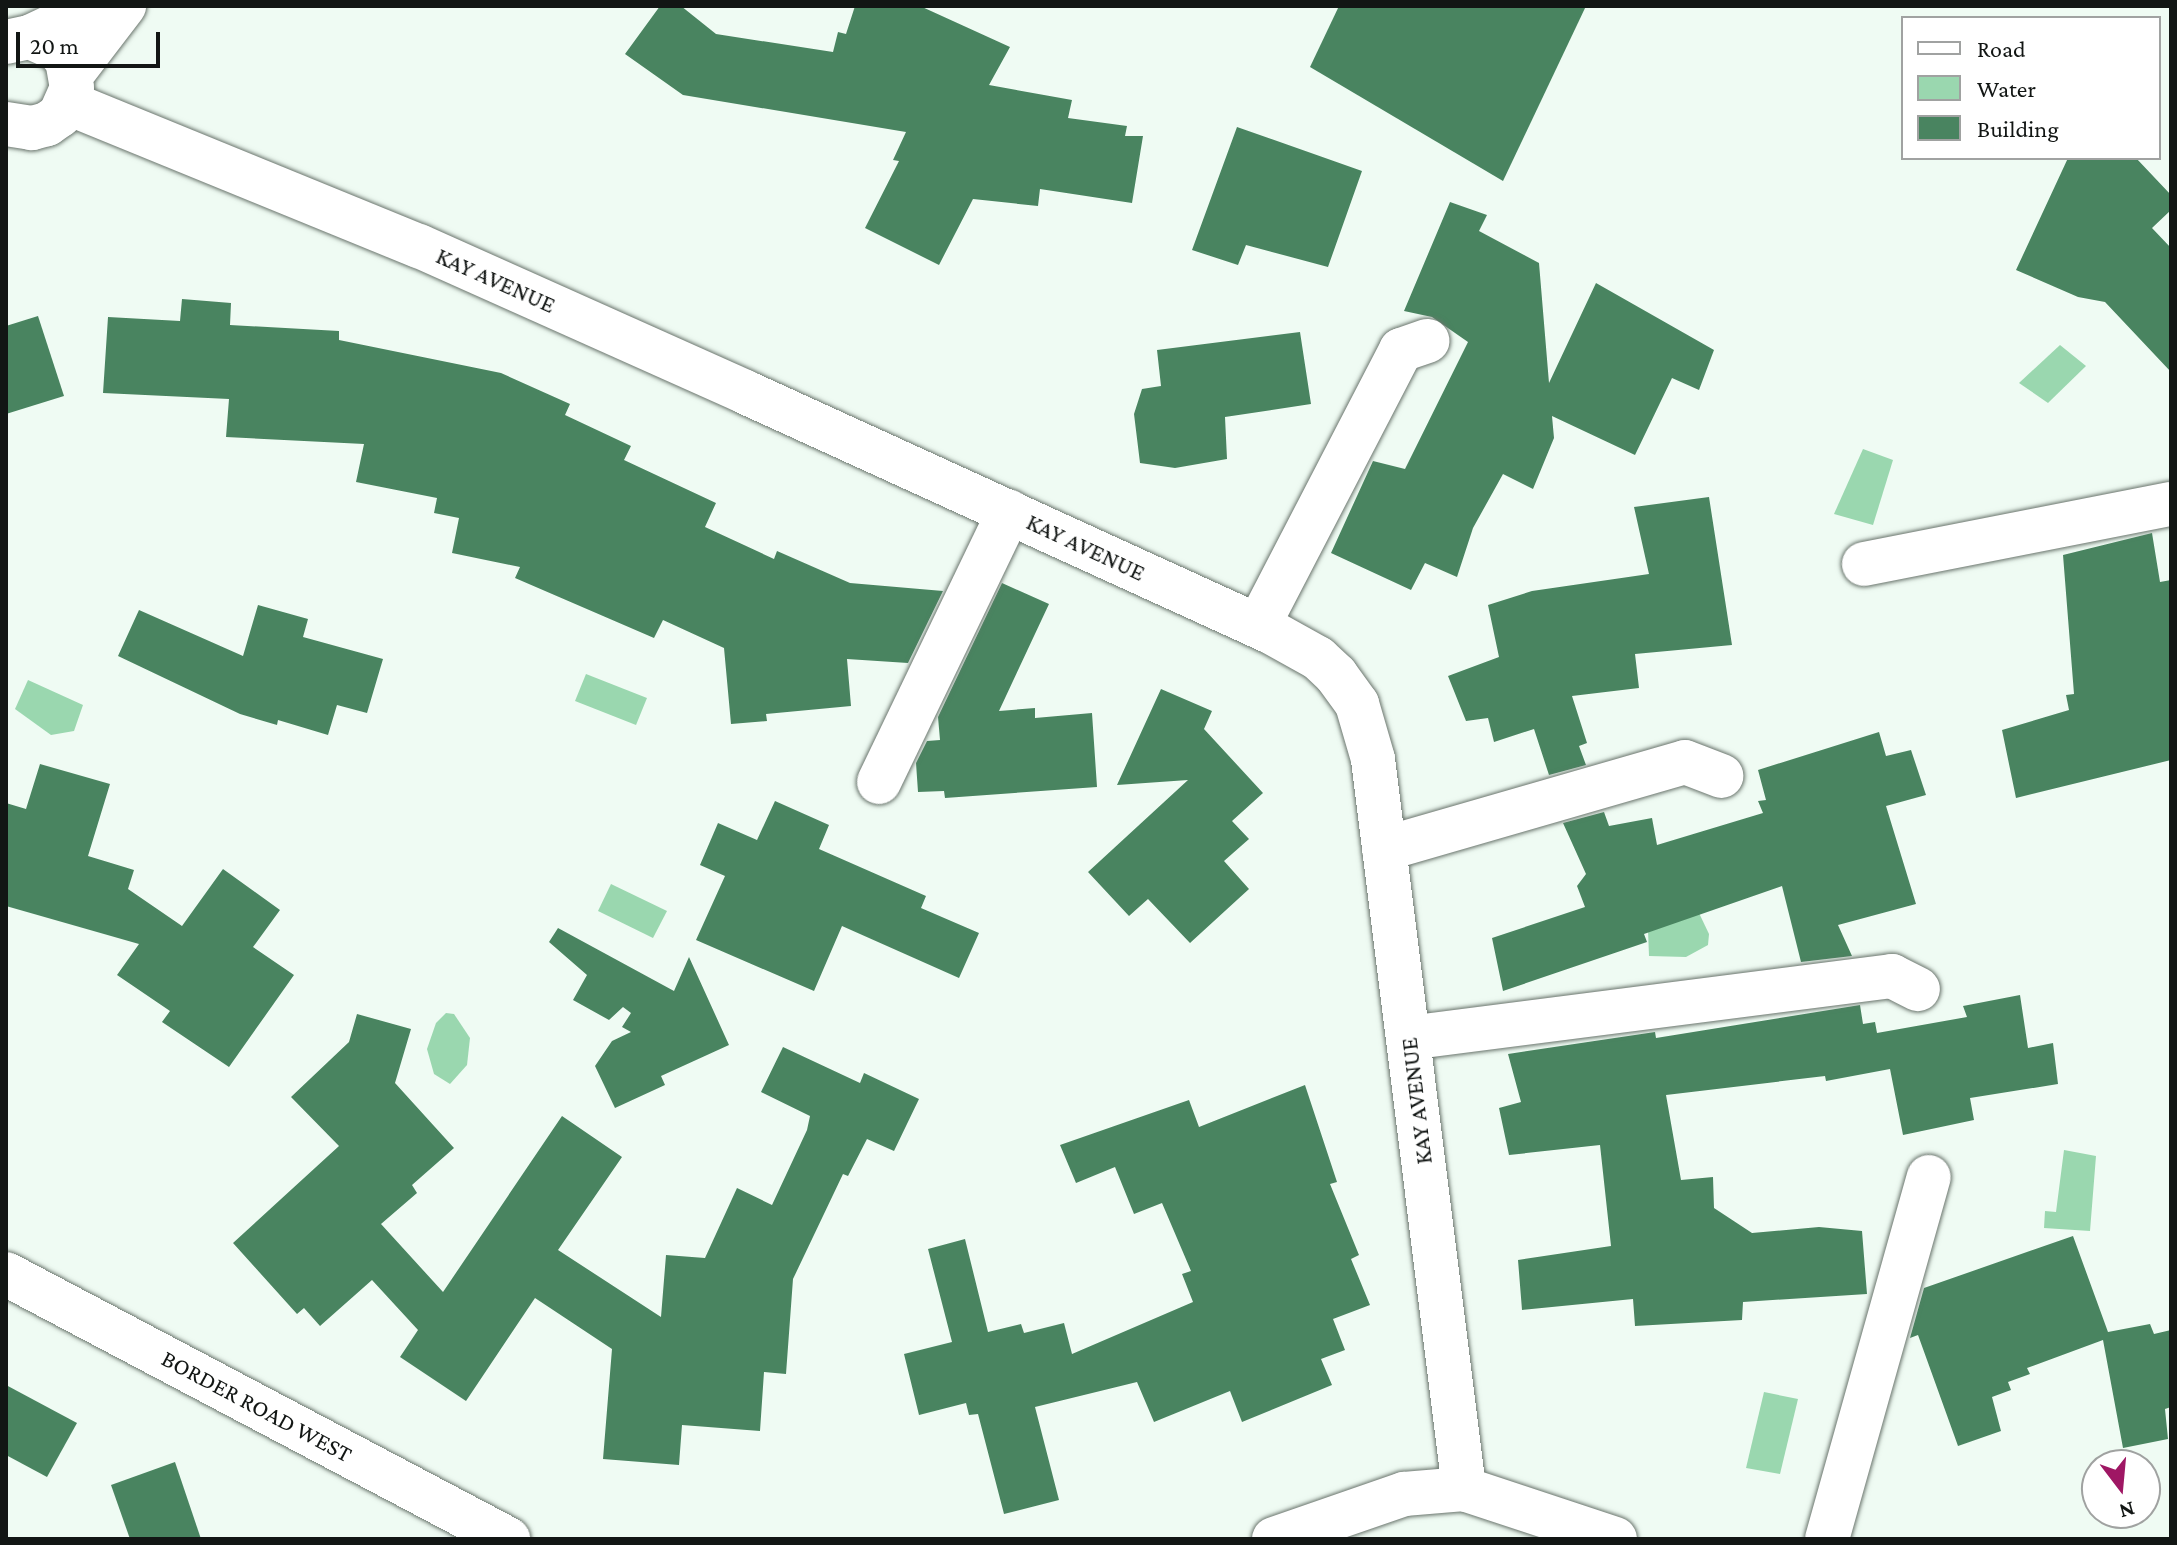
<!DOCTYPE html>
<html>
<head>
<meta charset="utf-8">
<style>
	body { margin:0 }
	#map { position:relative; width:2177px; height:1545px; overflow:hidden; background:#effbf3; font-family:"Crimson Pro",serif }
	div>[style] { position:absolute }
	.water>* { inset:0; background:#9ad7af }
	.building>* { inset:0; background:#498460 }
	.roads { filter:drop-shadow(0 0 2px #6a756d) drop-shadow(0 0 2px #6a756d) }
	.minor>* { height:44px; margin:-22px; padding:0 22px; transform-origin:22px; border-radius:22px; background:#fff }
	span { translate:-50% -50%; white-space:nowrap; text-align:center; line-height:1.15; -webkit-text-stroke:6px #fff; paint-order:stroke }
	.street-label { font-size:24px; color:#121614 }
	.frame { position:absolute; inset:0; border:8px solid #121614; pointer-events:none }
	.legend { position:absolute; left:1901px; top:16px; width:260px; height:144px; box-sizing:border-box; background:#fff; border:2px solid #a0a2a1; margin:0; padding:10px 14px; list-style:none; font-size:24px; color:#121614 }
	.legend li { display:flex; align-items:center; gap:16px; height:40px }
	.legend b { width:40px; border:2px solid #a0a2a1 }
	.north { position:absolute; left:2081px; top:1449px; width:80px; height:80px; box-sizing:border-box; background:#fff; border:2px solid #a0a2a1; border-radius:50%; rotate:164deg; font-size:22px; font-weight:700; line-height:32px; text-align:center; color:#121614 }
	.north::after { content:''; display:block; margin:auto; width:28px; height:36px; background:#9f1764; clip-path:polygon(50% 0,100% 100%,50% 72%,0 100%) }
	.scale { position:absolute; left:16px; top:32px; width:144px; height:36px; box-sizing:border-box; border:4px solid #121614; border-top:0; padding-left:10px; font-size:24px; line-height:28px; white-space:nowrap; color:#121614; -webkit-text-stroke:6px #fff; paint-order:stroke }
</style>
</head>
<body>
<div id="map">
	<div class="water">
		<i style="clip-path:polygon(2060px 345px,2086px 366px,2048px 403px,2019px 383px)"></i>
		<i style="clip-path:polygon(1863px 449px,1893px 460px,1873px 525px,1834px 514px)"></i>
		<i style="clip-path:polygon(586px 674px,647px 698px,636px 725px,575px 701px)"></i>
		<i style="clip-path:polygon(28px 680px,83px 705px,74px 731px,51px 735px,15px 709px)"></i>
		<i style="clip-path:polygon(611px 884px,667px 911px,653px 938px,598px 911px)"></i>
		<i style="clip-path:polygon(1699px 913px,1709px 934px,1708px 945px,1686px 957px,1649px 956px,1648px 930px)"></i>
		<i style="clip-path:polygon(446px 1013px,454px 1014px,470px 1038px,467px 1065px,450px 1084px,434px 1074px,427px 1049px,436px 1023px)"></i>
		<i style="clip-path:polygon(2064px 1150px,2096px 1156px,2090px 1231px,2044px 1228px,2045px 1211px,2056px 1212px)"></i>
		<i style="clip-path:polygon(1764px 1392px,1798px 1399px,1780px 1474px,1746px 1468px)"></i>
	</div>
	<div class="building">
		<i style="clip-path:polygon(660px 6px,681px 6px,716px 34px,833px 52px,838px 32px,846px 34px,855px 6px,920px 6px,1010px 47px,989px 85px,1072px 100px,1068px 118px,1127px 126px,1125px 136px,1143px 136px,1132px 203px,1040px 189px,1038px 206px,973px 199px,939px 265px,865px 228px,899px 161px,893px 160px,906px 132px,683px 95px,625px 54px)"></i>
		<i style="clip-path:polygon(1339px 6px,1586px 6px,1503px 181px,1310px 67px)"></i>
		<i style="clip-path:polygon(1237px 127px,1362px 171px,1328px 267px,1246px 245px,1238px 265px,1192px 250px)"></i>
		<i style="clip-path:polygon(2068px 158px,2136px 158px,2171px 195px,2171px 210px,2152px 228px,2171px 248px,2171px 372px,2105px 302px,2078px 297px,2016px 270px)"></i>
		<i style="clip-path:polygon(1450px 202px,1487px 215px,1479px 231px,1539px 263px,1549px 383px,1596px 283px,1714px 350px,1699px 390px,1672px 378px,1635px 455px,1552px 416px,1554px 438px,1533px 489px,1503px 474px,1473px 528px,1457px 577px,1425px 563px,1411px 590px,1331px 553px,1373px 461px,1405px 469px,1468px 342px,1432px 317px,1404px 311px)"></i>
		<i style="clip-path:polygon(182px 299px,231px 303px,230px 325px,339px 331px,339px 340px,501px 373px,570px 404px,565px 415px,631px 446px,624px 460px,716px 503px,705px 527px,774px 559px,777px 551px,850px 583px,943px 591px,908px 663px,847px 659px,851px 706px,766px 714px,767px 721px,731px 724px,724px 648px,663px 620px,654px 638px,515px 578px,520px 567px,452px 553px,459px 518px,434px 513px,437px 498px,356px 482px,364px 444px,226px 437px,229px 399px,103px 393px,108px 317px,180px 321px)"></i>
		<i style="clip-path:polygon(38px 316px,64px 396px,6px 414px,6px 326px)"></i>
		<i style="clip-path:polygon(1300px 332px,1311px 404px,1225px 417px,1227px 459px,1175px 468px,1140px 463px,1134px 414px,1142px 389px,1161px 386px,1157px 350px)"></i>
		<i style="clip-path:polygon(1709px 497px,1732px 645px,1635px 654px,1639px 688px,1572px 696px,1587px 743px,1579px 746px,1586px 765px,1549px 775px,1534px 729px,1494px 742px,1488px 718px,1466px 721px,1448px 676px,1499px 657px,1488px 605px,1532px 591px,1649px 574px,1634px 507px)"></i>
		<i style="clip-path:polygon(2152px 533px,2160px 582px,2171px 580px,2171px 760px,2016px 798px,2002px 730px,2069px 710px,2066px 695px,2074px 694px,2063px 555px)"></i>
		<i style="clip-path:polygon(1002px 583px,1049px 604px,999px 711px,1035px 708px,1035px 718px,1092px 713px,1097px 787px,945px 798px,944px 791px,918px 792px,916px 763px,927px 741px,940px 740px,938px 717px)"></i>
		<i style="clip-path:polygon(258px 605px,308px 619px,303px 637px,383px 659px,367px 713px,337px 705px,328px 735px,278px 720px,277px 725px,240px 714px,118px 656px,139px 610px,243px 656px)"></i>
		<i style="clip-path:polygon(1161px 689px,1212px 711px,1204px 729px,1263px 793px,1232px 821px,1249px 839px,1224px 861px,1249px 889px,1190px 943px,1148px 899px,1129px 916px,1088px 872px,1188px 780px,1117px 785px)"></i>
		<i style="clip-path:polygon(1879px 732px,1886px 756px,1911px 750px,1926px 795px,1886px 806px,1916px 904px,1838px 925px,1852px 956px,1801px 962px,1782px 886px,1644px 934px,1647px 942px,1503px 991px,1492px 938px,1585px 907px,1577px 886px,1586px 874px,1563px 823px,1604px 812px,1609px 826px,1652px 818px,1657px 845px,1763px 813px,1758px 801px,1766px 800px,1758px 770px)"></i>
		<i style="clip-path:polygon(40px 764px,110px 784px,88px 856px,134px 870px,128px 889px,182px 926px,223px 869px,280px 910px,253px 947px,294px 975px,229px 1067px,162px 1022px,170px 1011px,117px 975px,139px 944px,6px 906px,6px 803px,26px 809px)"></i>
		<i style="clip-path:polygon(775px 801px,829px 825px,819px 849px,926px 896px,921px 908px,979px 933px,959px 978px,842px 926px,814px 991px,696px 940px,725px 876px,700px 865px,718px 823px,757px 840px)"></i>
		<i style="clip-path:polygon(558px 928px,674px 991px,689px 957px,729px 1045px,661px 1076px,665px 1085px,615px 1108px,595px 1066px,612px 1041px,631px 1032px,622px 1027px,631px 1013px,623px 1007px,609px 1020px,573px 1000px,587px 975px,549px 942px)"></i>
		<i style="clip-path:polygon(2020px 995px,2028px 1048px,2053px 1043px,2058px 1084px,1970px 1098px,1974px 1120px,1903px 1135px,1890px 1069px,1826px 1081px,1825px 1076px,1666px 1095px,1681px 1180px,1713px 1177px,1714px 1208px,1752px 1233px,1819px 1227px,1862px 1231px,1867px 1294px,1743px 1302px,1742px 1320px,1635px 1326px,1633px 1299px,1522px 1310px,1518px 1260px,1611px 1246px,1600px 1145px,1509px 1155px,1499px 1108px,1521px 1102px,1508px 1054px,1655px 1032px,1656px 1038px,1860px 1005px,1863px 1024px,1875px 1022px,1877px 1033px,1967px 1017px,1963px 1006px)"></i>
		<i style="clip-path:polygon(357px 1014px,411px 1029px,395px 1083px,454px 1148px,412px 1185px,417px 1193px,381px 1224px,443px 1292px,562px 1116px,622px 1157px,558px 1250px,661px 1317px,666px 1255px,705px 1258px,737px 1188px,772px 1205px,807px 1130px,810px 1116px,761px 1092px,783px 1047px,860px 1083px,864px 1073px,919px 1099px,894px 1151px,867px 1139px,848px 1176px,843px 1174px,793px 1279px,786px 1374px,764px 1372px,760px 1431px,682px 1425px,679px 1465px,603px 1459px,612px 1349px,535px 1298px,466px 1401px,400px 1357px,418px 1330px,372px 1280px,320px 1326px,304px 1308px,297px 1314px,233px 1243px,339px 1146px,291px 1097px,349px 1042px)"></i>
		<i style="clip-path:polygon(1305px 1085px,1337px 1182px,1330px 1184px,1359px 1255px,1351px 1259px,1370px 1305px,1333px 1319px,1345px 1350px,1321px 1359px,1332px 1385px,1242px 1422px,1230px 1391px,1154px 1422px,1137px 1382px,1035px 1407px,1059px 1500px,1004px 1514px,978px 1414px,969px 1415px,966px 1403px,919px 1415px,904px 1354px,952px 1342px,928px 1249px,965px 1239px,988px 1332px,1021px 1324px,1024px 1333px,1064px 1323px,1072px 1354px,1193px 1302px,1182px 1274px,1191px 1271px,1162px 1203px,1134px 1214px,1115px 1167px,1076px 1183px,1060px 1145px,1189px 1100px,1199px 1127px)"></i>
		<i style="clip-path:polygon(2073px 1236px,2108px 1332px,2150px 1324px,2154px 1334px,2171px 1330px,2171px 1407px,2165px 1409px,2168px 1439px,2123px 1448px,2103px 1340px,2027px 1368px,2030px 1374px,2008px 1382px,2011px 1390px,1992px 1397px,2001px 1431px,1958px 1446px,1918px 1335px,1910px 1338px,1924px 1288px)"></i>
		<i style="clip-path:polygon(6px 1385px,77px 1423px,47px 1477px,6px 1455px)"></i>
		<i style="clip-path:polygon(175px 1462px,201px 1539px,130px 1539px,111px 1485px)"></i>
	</div>
	<div class="roads">
		<div class="minor">
			<i style="left:30px;top:37px;width:73px;rotate:-25.2deg"></i>
			<i style="left:6px;top:42px;width:25px;rotate:-12deg"></i>
			<i style="left:30px;top:37px;width:30px;rotate:24deg"></i>
			<i style="left:57px;top:49px;width:15px;rotate:48deg"></i>
			<i style="left:67px;top:60px;width:28px;rotate:80deg"></i>
			<i style="left:72px;top:88px;width:30px;rotate:114deg"></i>
			<i style="left:60px;top:115px;width:16px;rotate:145deg"></i>
			<i style="left:47px;top:124px;width:16px;rotate:165deg"></i>
			<i style="left:32px;top:128px;width:26px;rotate:-171deg"></i>
			<i style="left:72px;top:74px;width:86px;rotate:-52.6deg"></i>
			<i style="left:68px;top:103px;width:379px;rotate:22.2deg"></i>
			<i style="left:419px;top:246px;width:357px;rotate:24.1deg"></i>
			<i style="left:745px;top:392px;width:578px;rotate:24.53deg"></i>
			<i style="left:1271px;top:632px;width:54px;rotate:29deg"></i>
			<i style="left:1318px;top:658px;width:25px;rotate:43deg"></i>
			<i style="left:1336px;top:675px;width:36px;rotate:54deg"></i>
			<i style="left:1357px;top:704px;width:57px;rotate:73.8deg"></i>
			<i style="left:1373px;top:759px;width:736px;rotate:82.89deg"></i>
			<i style="left:1864px;top:564px;width:313px;rotate:-11.1deg"></i>
			<i style="left:1258px;top:626px;width:311px;rotate:-62.6deg"></i>
			<i style="left:1401px;top:350px;width:28px;rotate:-19deg"></i>
			<i style="left:879px;top:782px;width:300px;rotate:-64.3deg"></i>
			<i style="left:1384px;top:849px;width:313px;rotate:-16.1deg"></i>
			<i style="left:1685px;top:762px;width:39px;rotate:21deg"></i>
			<i style="left:1408px;top:1038px;width:488px;rotate:-7.3deg"></i>
			<i style="left:1892px;top:976px;width:29px;rotate:27deg"></i>
			<i style="left:6px;top:1274px;width:568px;rotate:27.83deg"></i>
			<i style="left:1274px;top:1539px;width:138px;rotate:-19.1deg"></i>
			<i style="left:1404px;top:1494px;width:60px;rotate:-4.8deg"></i>
			<i style="left:1464px;top:1489px;width:159px;rotate:18.3deg"></i>
			<i style="left:1827px;top:1539px;width:376px;rotate:-74.3deg"></i>
		</div>
	</div>
	<div class="street-label">
		<span style="left:496px;top:280px;rotate:24deg">KAY AVENUE</span>
		<span style="left:1086px;top:547px;rotate:25deg">KAY AVENUE</span>
		<span style="left:1416px;top:1101px;rotate:-97deg">KAY AVENUE</span>
		<span style="left:257px;top:1406px;rotate:28deg">BORDER ROAD WEST</span>
	</div>
	<div class="frame"></div>
	<ul class="legend">
	<li><b style="height:10px;background:#fff"></b>Road</li>
	<li><b style="height:22px;background:#9ad7af"></b>Water</li>
	<li><b style="height:22px;background:#498460"></b>Building</li>
	</ul>
	<div class="north">N</div>
	<div class="scale">20 m</div>
</div>
</body>
</html>
